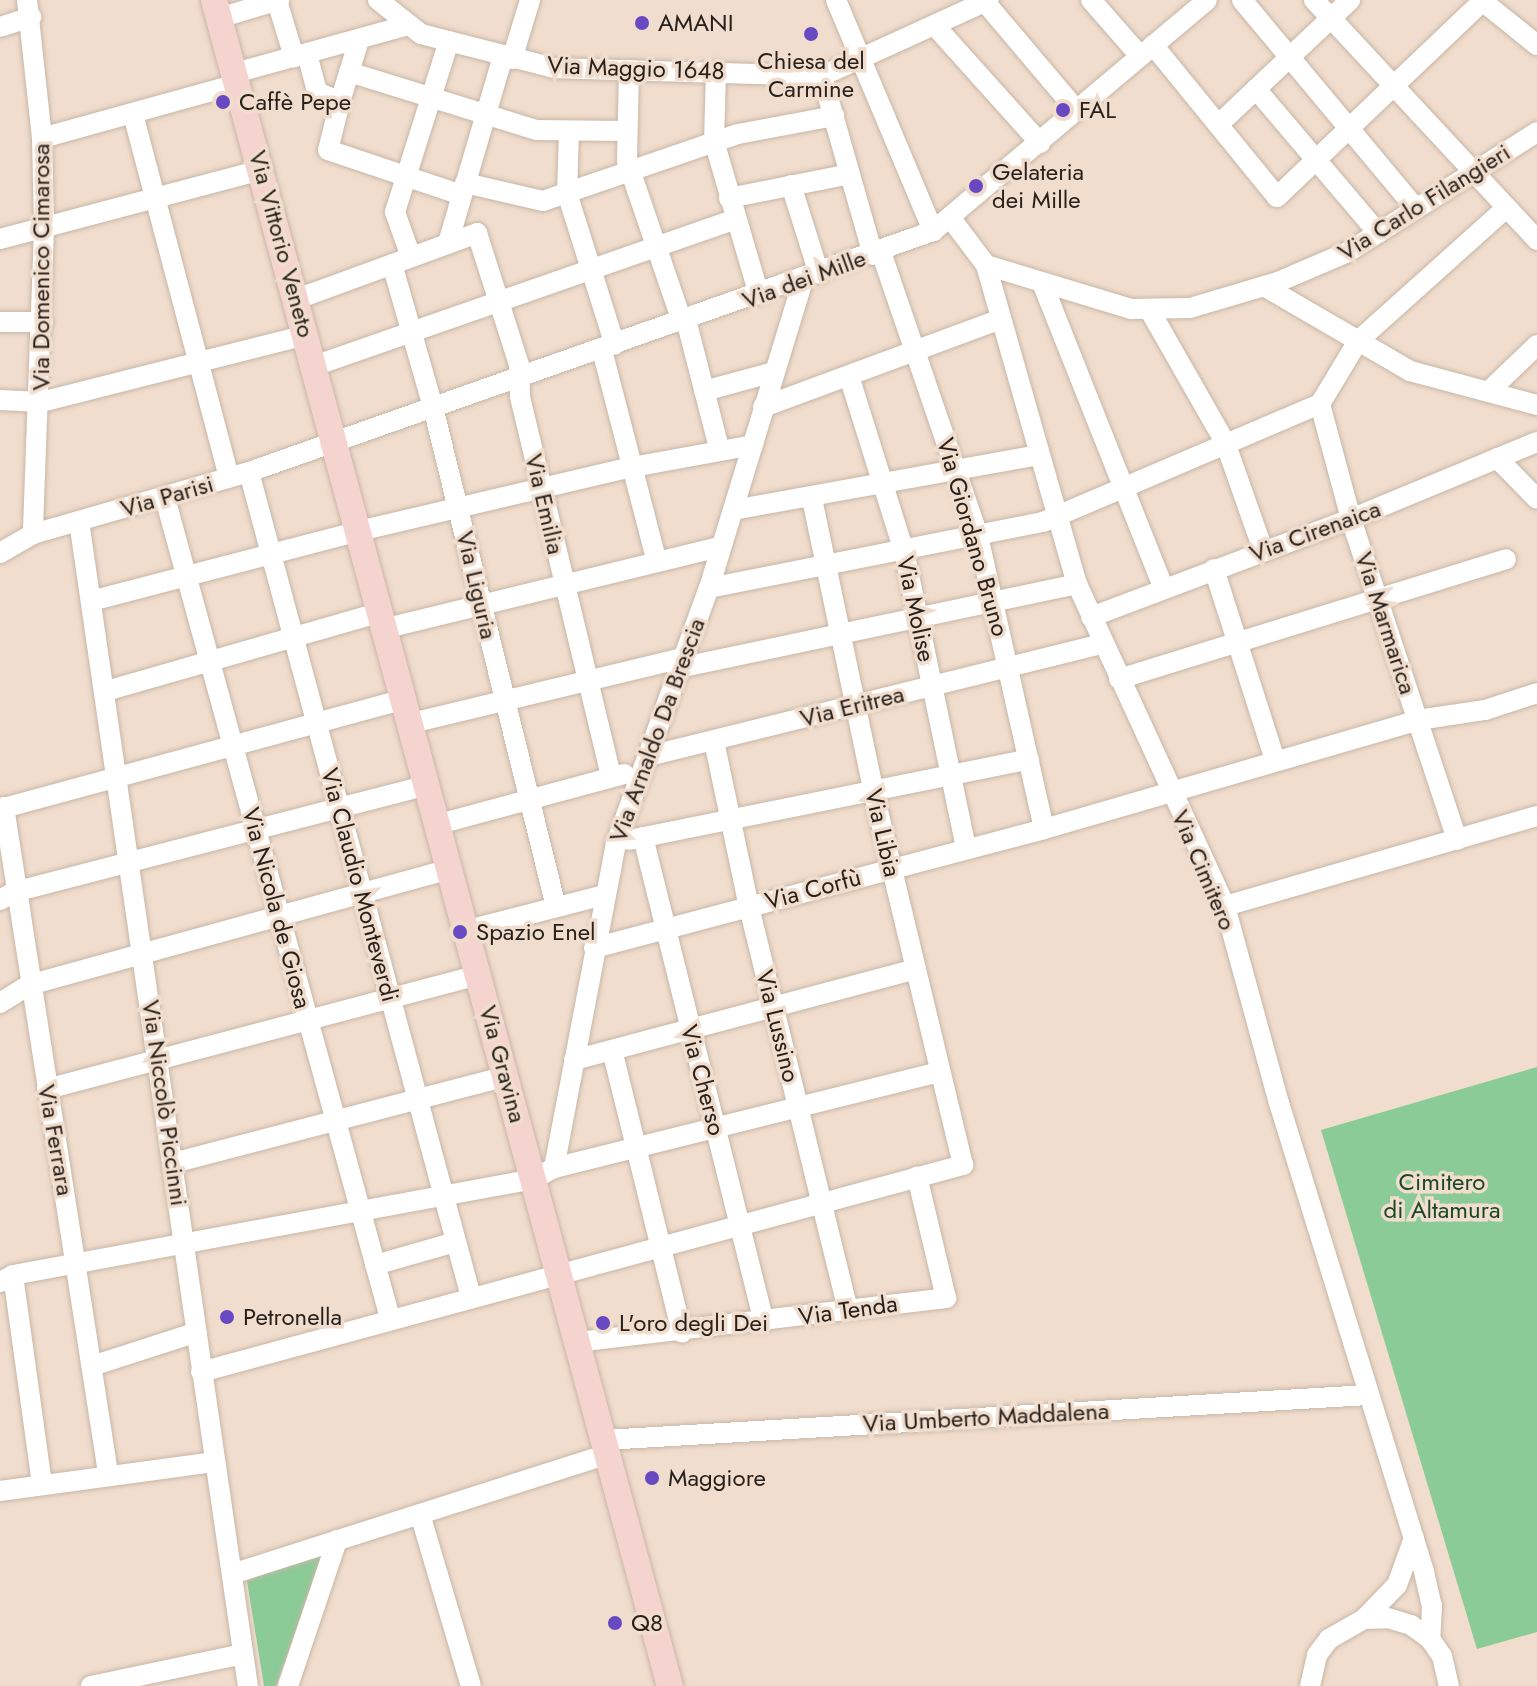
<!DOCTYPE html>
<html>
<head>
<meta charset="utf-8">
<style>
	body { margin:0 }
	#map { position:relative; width:1537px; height:1686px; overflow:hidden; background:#f0ddcd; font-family:Jost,sans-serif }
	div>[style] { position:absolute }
	.green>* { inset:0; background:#8bcb97 }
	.roads { filter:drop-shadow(0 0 2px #c8b6a6) drop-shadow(0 0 2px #c8b6a6) }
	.minor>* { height:20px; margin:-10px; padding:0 10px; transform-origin:10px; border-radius:10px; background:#fff }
	.major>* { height:26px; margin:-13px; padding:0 13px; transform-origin:13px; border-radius:13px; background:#f5d4d0 }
	.dots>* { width:22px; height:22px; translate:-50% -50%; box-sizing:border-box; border:4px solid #f0ddcd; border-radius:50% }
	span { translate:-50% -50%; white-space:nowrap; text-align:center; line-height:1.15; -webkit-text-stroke:7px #f0ddcd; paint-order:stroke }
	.poi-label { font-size:24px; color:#28211b }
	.left { translate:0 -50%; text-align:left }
	.street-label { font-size:24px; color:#28211b }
	.park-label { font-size:24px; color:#184825 }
</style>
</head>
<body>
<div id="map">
	<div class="green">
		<i style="clip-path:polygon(1537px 1067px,1537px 1632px,1477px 1649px,1321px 1130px)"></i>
		<i style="clip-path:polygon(324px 1552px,276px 1686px,264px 1686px,247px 1581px)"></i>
	</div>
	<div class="roads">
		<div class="minor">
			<i style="left:27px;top:0;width:139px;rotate:83.8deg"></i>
			<i style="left:42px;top:138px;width:91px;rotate:88.7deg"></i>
			<i style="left:44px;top:229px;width:305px;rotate:92.1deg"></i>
			<i style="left:378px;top:0;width:55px;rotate:38.3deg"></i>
			<i style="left:421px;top:34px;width:137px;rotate:14.3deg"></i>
			<i style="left:554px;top:68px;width:268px;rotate:1.7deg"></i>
			<i style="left:822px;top:76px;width:183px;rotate:-24.5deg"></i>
			<i style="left:836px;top:0;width:251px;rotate:67.2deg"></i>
			<i style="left:1091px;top:0;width:74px;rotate:48.8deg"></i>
			<i style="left:1242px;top:0;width:272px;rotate:50.2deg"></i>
			<i style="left:1314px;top:0;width:328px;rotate:47.1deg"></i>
			<i style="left:1481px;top:0;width:72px;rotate:38.8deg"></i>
			<i style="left:277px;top:1px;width:59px;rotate:73.1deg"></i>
			<i style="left:985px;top:2px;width:143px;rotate:49.8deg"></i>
			<i style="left:219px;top:18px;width:63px;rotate:-16.7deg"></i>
			<i style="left:0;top:27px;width:33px;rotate:-18deg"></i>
			<i style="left:936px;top:27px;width:156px;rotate:48.1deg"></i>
			<i style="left:1153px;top:45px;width:196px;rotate:50.8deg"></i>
			<i style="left:1277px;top:197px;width:283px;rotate:-43.6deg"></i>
			<i style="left:307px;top:54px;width:39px;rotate:75deg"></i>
			<i style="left:317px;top:92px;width:25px;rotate:23deg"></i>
			<i style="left:340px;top:102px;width:65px;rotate:-73deg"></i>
			<i style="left:512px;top:59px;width:62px;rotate:-73deg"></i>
			<i style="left:629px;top:70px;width:91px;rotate:91.3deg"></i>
			<i style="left:627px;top:161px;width:170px;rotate:71.1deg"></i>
			<i style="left:716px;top:71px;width:70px;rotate:91.6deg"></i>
			<i style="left:714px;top:141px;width:160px;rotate:73.7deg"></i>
			<i style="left:349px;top:72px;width:196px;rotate:17.2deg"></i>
			<i style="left:536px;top:130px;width:90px;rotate:0.6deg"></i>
			<i style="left:235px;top:73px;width:176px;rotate:-15.5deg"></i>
			<i style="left:822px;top:76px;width:186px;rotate:74.1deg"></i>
			<i style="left:1256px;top:89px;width:189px;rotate:49.7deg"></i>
			<i style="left:340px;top:102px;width:49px;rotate:104deg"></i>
			<i style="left:328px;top:150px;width:141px;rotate:18.6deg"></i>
			<i style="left:133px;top:114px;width:376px;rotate:75.2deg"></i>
			<i style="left:1218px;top:125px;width:182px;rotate:-43.4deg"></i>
			<i style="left:569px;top:131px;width:62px;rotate:91.8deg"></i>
			<i style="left:567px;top:193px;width:159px;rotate:72.5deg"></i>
			<i style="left:42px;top:138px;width:202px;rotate:-15.5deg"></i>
			<i style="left:465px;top:183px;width:80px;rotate:13deg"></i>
			<i style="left:543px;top:201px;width:206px;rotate:-19deg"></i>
			<i style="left:738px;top:134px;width:98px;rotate:-10.6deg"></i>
			<i style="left:791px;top:185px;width:93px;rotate:72.5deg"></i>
			<i style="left:729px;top:198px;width:123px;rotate:-11.2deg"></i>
			<i style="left:952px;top:220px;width:56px;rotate:52.9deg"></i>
			<i style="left:986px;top:265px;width:332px;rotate:74.1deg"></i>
			<i style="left:1077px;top:584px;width:354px;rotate:65.3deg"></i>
			<i style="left:1225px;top:906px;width:204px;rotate:74.7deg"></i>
			<i style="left:1279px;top:1103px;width:491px;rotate:72.8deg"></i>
			<i style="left:1424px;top:1572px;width:35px;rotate:77deg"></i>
			<i style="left:1432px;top:1606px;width:33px;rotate:93deg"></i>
			<i style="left:0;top:239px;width:271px;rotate:-14.8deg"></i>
			<i style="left:448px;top:243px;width:195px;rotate:-73.6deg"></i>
			<i style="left:881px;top:252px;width:300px;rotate:71.1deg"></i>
			<i style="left:978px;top:536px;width:300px;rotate:77.3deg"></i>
			<i style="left:411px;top:257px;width:48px;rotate:-109.6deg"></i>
			<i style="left:395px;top:212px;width:179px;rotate:-72.5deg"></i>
			<i style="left:392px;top:264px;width:149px;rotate:74deg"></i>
			<i style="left:433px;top:407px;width:515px;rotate:76.18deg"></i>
			<i style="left:986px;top:265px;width:152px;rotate:16.9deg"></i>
			<i style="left:1131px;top:309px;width:59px;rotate:-1deg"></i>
			<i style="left:1190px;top:308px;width:92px;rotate:-16.5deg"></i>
			<i style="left:1278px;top:282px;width:76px;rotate:-23.2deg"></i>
			<i style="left:1348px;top:252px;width:224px;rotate:-32.4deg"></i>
			<i style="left:1043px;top:285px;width:327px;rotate:68.3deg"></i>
			<i style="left:1264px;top:286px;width:169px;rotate:30.2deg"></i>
			<i style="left:1410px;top:371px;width:131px;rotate:15deg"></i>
			<i style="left:297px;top:299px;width:192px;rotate:-20.1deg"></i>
			<i style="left:477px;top:233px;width:139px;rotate:72.3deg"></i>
			<i style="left:519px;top:365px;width:32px;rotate:88deg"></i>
			<i style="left:520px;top:397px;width:391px;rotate:76.5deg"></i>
			<i style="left:1149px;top:309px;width:153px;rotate:60.3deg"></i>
			<i style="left:1225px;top:442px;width:114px;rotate:70.6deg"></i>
			<i style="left:686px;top:320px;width:135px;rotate:75.5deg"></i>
			<i style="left:0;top:322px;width:43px"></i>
			<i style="left:602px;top:350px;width:219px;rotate:75.5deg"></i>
			<i style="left:314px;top:366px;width:446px;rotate:-19.2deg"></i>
			<i style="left:849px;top:376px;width:183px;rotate:72.6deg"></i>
			<i style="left:904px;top:551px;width:302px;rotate:78.2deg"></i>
			<i style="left:704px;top:391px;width:73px;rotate:-15.2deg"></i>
			<i style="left:1488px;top:392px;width:68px;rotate:-43.8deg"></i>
			<i style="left:0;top:400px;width:41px;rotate:2.8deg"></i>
			<i style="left:41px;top:402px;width:273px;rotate:-14.2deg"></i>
			<i style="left:1320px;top:404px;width:119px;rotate:74.9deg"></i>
			<i style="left:1351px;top:519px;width:338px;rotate:71.7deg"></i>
			<i style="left:763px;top:407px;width:254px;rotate:-20.3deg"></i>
			<i style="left:1497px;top:458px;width:57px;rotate:45.7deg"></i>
			<i style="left:249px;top:472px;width:854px;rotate:74.94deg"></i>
			<i style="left:165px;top:498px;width:850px;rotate:74.66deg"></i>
			<i style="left:733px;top:510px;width:310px;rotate:-10.2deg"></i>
			<i style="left:79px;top:521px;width:1177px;rotate:81.75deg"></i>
			<i style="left:0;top:553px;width:38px;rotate:-30deg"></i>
			<i style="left:33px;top:534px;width:225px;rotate:-16deg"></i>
			<i style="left:249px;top:472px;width:725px;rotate:-19.41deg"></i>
			<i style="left:933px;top:231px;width:358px;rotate:-40.1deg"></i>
			<i style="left:1214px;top:569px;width:201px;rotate:72.3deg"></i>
			<i style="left:709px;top:588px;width:340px;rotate:-11.2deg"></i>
			<i style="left:1043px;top:522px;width:301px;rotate:-23.1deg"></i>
			<i style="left:1320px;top:404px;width:74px;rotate:-58.9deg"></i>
			<i style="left:1358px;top:341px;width:199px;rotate:-41.9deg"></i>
			<i style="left:91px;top:601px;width:277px;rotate:-14.6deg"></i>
			<i style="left:359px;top:531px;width:280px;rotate:-13.2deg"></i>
			<i style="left:632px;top:467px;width:123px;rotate:-10.3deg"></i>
			<i style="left:1091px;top:617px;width:278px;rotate:-20.7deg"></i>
			<i style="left:1351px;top:519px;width:201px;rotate:-22.5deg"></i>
			<i style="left:387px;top:628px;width:343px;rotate:-13.7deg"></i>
			<i style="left:679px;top:668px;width:407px;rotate:-11.9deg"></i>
			<i style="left:1119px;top:679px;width:405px;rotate:-17.2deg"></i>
			<i style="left:106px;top:691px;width:286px;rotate:-16deg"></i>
			<i style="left:412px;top:723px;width:279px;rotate:-13.5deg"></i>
			<i style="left:714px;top:741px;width:170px;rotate:78.1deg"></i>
			<i style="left:749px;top:907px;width:414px;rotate:76.2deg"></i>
			<i style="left:649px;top:756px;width:467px;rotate:-13.9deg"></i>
			<i style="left:4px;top:807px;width:674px;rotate:81.12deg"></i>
			<i style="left:0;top:809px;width:420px;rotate:-15.2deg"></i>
			<i style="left:439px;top:824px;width:192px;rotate:-15.1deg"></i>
			<i style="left:643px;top:837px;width:500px;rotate:76deg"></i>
			<i style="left:629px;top:840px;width:408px;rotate:-11.4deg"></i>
			<i style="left:0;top:900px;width:16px;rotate:-30deg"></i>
			<i style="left:14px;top:892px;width:428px;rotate:-14.5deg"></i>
			<i style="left:1225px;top:906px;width:325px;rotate:-16.1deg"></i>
			<i style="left:468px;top:930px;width:140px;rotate:-14.4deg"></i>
			<i style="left:594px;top:948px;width:465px;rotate:-14.8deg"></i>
			<i style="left:1044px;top:829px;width:390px;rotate:-16.2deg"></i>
			<i style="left:1418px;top:720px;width:68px;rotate:-8.5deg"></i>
			<i style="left:1485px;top:710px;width:55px;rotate:-18.1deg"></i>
			<i style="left:0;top:1003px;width:34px;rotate:-32deg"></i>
			<i style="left:29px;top:985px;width:438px;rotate:-15.4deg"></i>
			<i style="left:612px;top:1050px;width:291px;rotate:76.1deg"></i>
			<i style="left:574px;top:1060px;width:354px;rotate:-14.9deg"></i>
			<i style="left:47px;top:1089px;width:447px;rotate:-14.8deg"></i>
			<i style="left:173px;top:1163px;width:344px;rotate:-14.6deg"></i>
			<i style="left:554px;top:1168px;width:398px;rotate:-14deg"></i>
			<i style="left:375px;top:1265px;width:84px;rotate:-15.9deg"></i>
			<i style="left:13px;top:1275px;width:210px;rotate:82.1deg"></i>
			<i style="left:0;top:1282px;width:15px;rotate:-28deg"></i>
			<i style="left:13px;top:1275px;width:530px;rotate:-10.44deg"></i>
			<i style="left:534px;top:1179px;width:23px;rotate:-29deg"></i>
			<i style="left:554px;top:1168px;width:331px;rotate:-79.2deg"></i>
			<i style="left:616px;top:843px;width:271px;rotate:-70deg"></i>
			<i style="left:709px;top:588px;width:322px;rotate:-73deg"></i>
			<i style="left:578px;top:1342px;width:371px;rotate:-6.8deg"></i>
			<i style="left:946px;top:1298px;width:125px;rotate:-103.4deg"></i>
			<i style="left:92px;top:1366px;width:110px;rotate:-17.9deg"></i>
			<i style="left:201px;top:1372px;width:790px;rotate:-15.2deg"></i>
			<i style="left:963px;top:1165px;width:382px;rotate:-103.5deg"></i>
			<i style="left:874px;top:793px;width:299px;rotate:-101.9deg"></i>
			<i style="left:604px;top:1440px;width:765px;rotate:-3.37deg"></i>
			<i style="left:0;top:1491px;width:217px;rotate:-7.7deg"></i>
			<i style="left:420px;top:1514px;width:179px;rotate:73.5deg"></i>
			<i style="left:232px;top:1574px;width:395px;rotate:-17.7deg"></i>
			<i style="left:1364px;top:1619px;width:47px;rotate:-45.9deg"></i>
			<i style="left:1397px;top:1585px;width:50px;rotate:-70.1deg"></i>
			<i style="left:91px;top:1686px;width:155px;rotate:-11.9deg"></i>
			<i style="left:288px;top:1686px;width:154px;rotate:-71.4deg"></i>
			<i style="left:1310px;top:1686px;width:32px;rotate:-77deg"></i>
			<i style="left:1317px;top:1655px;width:20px;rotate:-53deg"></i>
			<i style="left:1329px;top:1639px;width:40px;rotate:-29.7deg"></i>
			<i style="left:1364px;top:1619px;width:24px;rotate:-2deg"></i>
			<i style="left:1388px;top:1618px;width:24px;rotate:17deg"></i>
			<i style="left:1411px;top:1625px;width:24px;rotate:36deg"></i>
			<i style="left:1430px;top:1639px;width:21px;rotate:55deg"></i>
			<i style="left:1442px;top:1656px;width:31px;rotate:77deg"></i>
		</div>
		<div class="major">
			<i style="left:214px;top:0;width:1747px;rotate:74.87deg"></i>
		</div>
	</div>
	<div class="dots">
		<i style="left:642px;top:23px;background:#6849c2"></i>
		<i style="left:811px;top:34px;background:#6849c2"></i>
		<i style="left:223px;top:102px;background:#6849c2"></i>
		<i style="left:1063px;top:110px;background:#6849c2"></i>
		<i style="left:976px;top:186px;background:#6849c2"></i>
		<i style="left:460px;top:932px;background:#6849c2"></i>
		<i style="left:227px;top:1317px;background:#6849c2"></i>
		<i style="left:603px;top:1323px;background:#6849c2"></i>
		<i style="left:652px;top:1478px;background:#6849c2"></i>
		<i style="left:615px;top:1623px;background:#6849c2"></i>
	</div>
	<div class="poi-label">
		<span class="left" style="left:658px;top:23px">AMANI</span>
		<span style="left:811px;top:75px">Chiesa del<br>Carmine</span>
		<span class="left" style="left:239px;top:102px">Caffè Pepe</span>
		<span class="left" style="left:1079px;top:110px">FAL</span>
		<span class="left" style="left:992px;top:186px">Gelateria<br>dei Mille</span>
		<span class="left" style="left:476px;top:932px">Spazio Enel</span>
		<span class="left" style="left:243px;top:1317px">Petronella</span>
		<span class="left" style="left:619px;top:1323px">L'oro degli Dei</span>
		<span class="left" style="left:668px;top:1478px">Maggiore</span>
		<span class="left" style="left:631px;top:1623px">Q8</span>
	</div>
	<div class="street-label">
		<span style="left:636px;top:68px;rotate:2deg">Via Maggio 1648</span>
		<span style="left:1424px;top:202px;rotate:-32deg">Via Carlo Filangieri</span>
		<span style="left:282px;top:244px;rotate:75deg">Via Vittorio Veneto</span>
		<span style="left:41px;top:267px;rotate:-90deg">Via Domenico Cimarosa</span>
		<span style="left:804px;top:279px;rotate:-20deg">Via dei Mille</span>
		<span style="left:167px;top:496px;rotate:-16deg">Via Parisi</span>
		<span style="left:545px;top:504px;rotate:77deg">Via Emilia</span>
		<span style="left:1315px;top:531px;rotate:-20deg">Via Cirenaica</span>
		<span style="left:973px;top:537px;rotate:74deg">Via Giordano Bruno</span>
		<span style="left:477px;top:585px;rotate:77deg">Via Liguria</span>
		<span style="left:916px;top:609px;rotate:78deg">Via Molise</span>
		<span style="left:1386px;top:623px;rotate:72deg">Via Marmarica</span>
		<span style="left:852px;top:706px;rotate:-14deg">Via Eritrea</span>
		<span style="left:657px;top:730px;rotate:-70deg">Via Arnaldo Da Brescia</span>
		<span style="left:883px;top:833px;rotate:77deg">Via Libia</span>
		<span style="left:1204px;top:870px;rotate:67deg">Via Cimitero</span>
		<span style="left:360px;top:885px;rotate:75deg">Via Claudio Monteverdi</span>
		<span style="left:813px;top:889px;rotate:-15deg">Via Corfù</span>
		<span style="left:277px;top:908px;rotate:75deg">Via Nicola de Giosa</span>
		<span style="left:778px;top:1026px;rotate:76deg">Via Lussino</span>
		<span style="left:503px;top:1064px;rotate:75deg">Via Gravina</span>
		<span style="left:703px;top:1080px;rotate:75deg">Via Cherso</span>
		<span style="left:165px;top:1103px;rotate:82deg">Via Niccolò Piccinni</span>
		<span style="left:56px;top:1140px;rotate:80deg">Via Ferrara</span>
		<span style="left:848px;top:1310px;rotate:-8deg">Via Tenda</span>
		<span style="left:986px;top:1417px;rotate:-3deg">Via Umberto Maddalena</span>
	</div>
	<div class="park-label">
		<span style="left:1442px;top:1196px">Cimitero<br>di Altamura</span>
	</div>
</div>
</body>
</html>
